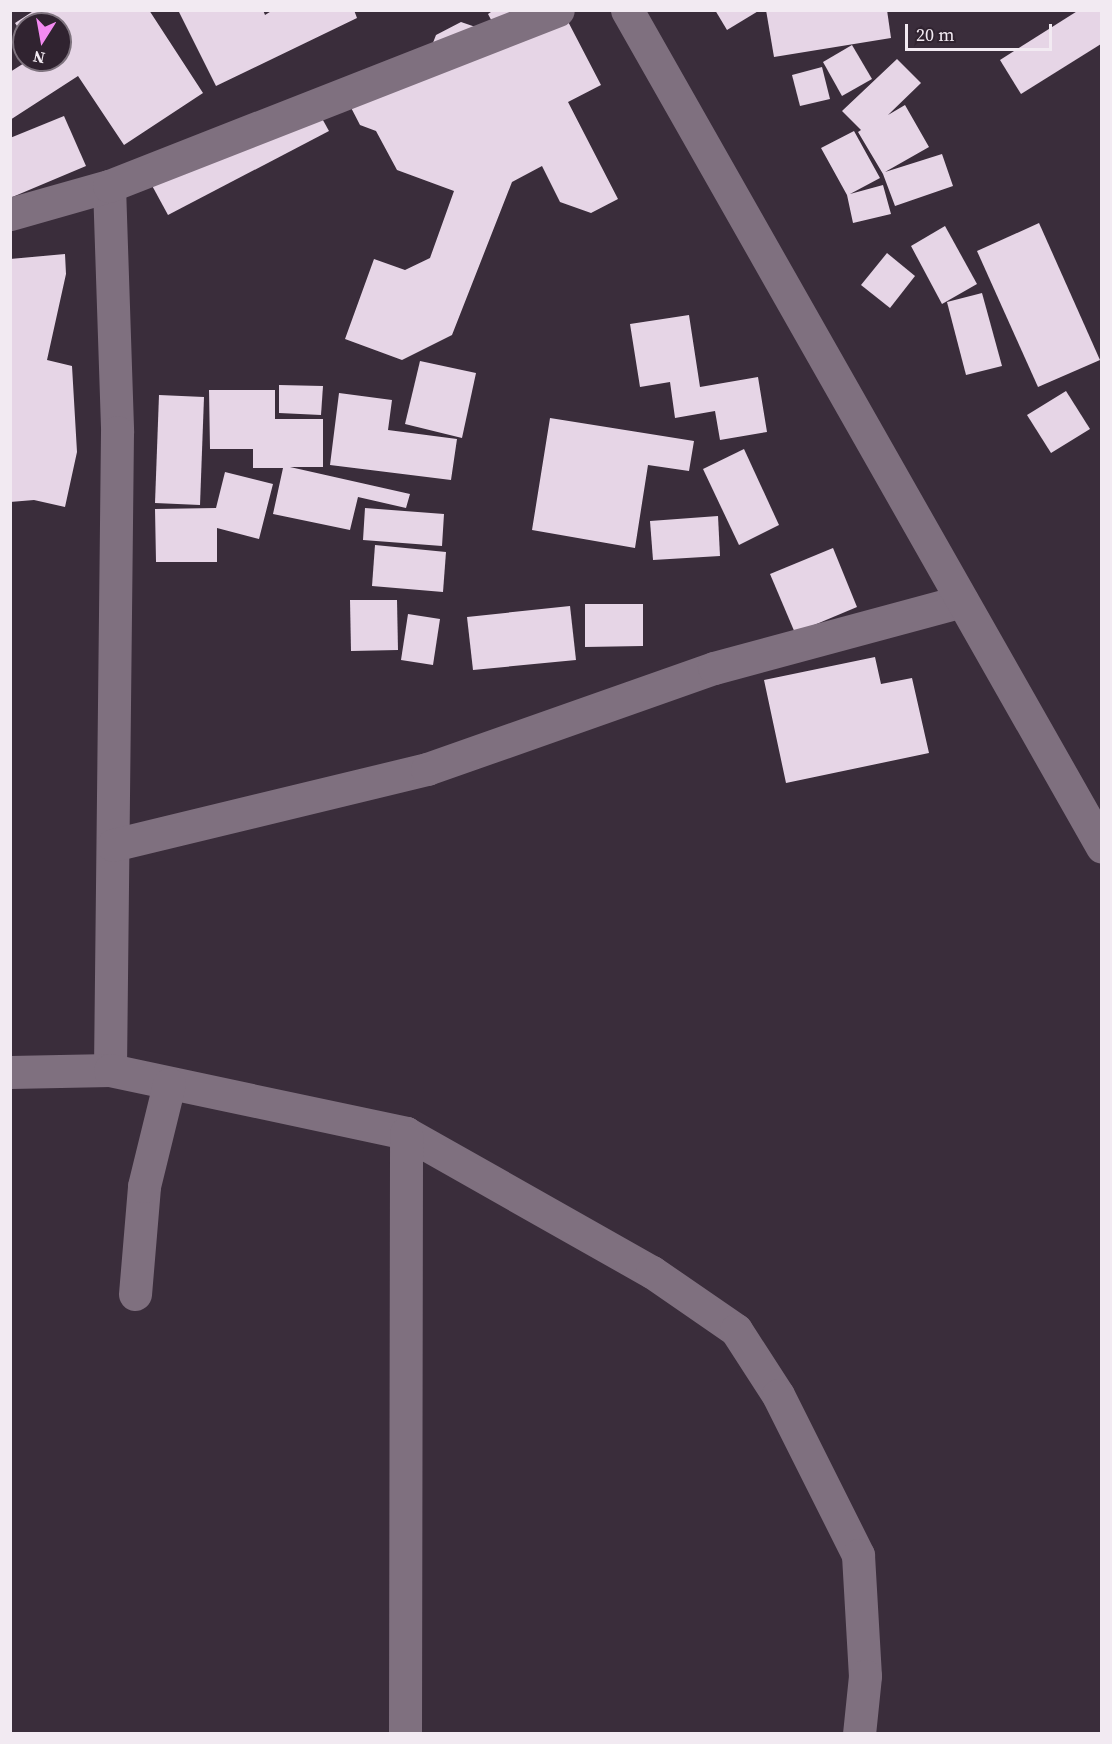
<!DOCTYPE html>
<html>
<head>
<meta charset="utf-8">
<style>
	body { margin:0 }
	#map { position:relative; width:1112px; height:1744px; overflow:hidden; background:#3a2d3b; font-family:"Source Serif 4",serif }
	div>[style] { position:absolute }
	.building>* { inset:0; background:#e6d5e6 }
	.street>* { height:33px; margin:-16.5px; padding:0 16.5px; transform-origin:16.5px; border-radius:16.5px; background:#7f707f }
	.secondary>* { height:33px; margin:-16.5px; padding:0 16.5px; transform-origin:16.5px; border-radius:16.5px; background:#7f707f }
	span { translate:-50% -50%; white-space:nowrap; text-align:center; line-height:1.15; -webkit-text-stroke:6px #302330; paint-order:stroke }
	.frame { position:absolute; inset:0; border:12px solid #f2eaf2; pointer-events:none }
	.north { position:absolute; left:12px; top:12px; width:60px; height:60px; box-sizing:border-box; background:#302330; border:2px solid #7e737e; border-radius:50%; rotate:191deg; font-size:16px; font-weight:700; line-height:24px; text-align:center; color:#f2eaf2 }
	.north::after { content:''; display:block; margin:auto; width:21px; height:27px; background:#f38af1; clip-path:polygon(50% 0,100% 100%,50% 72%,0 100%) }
	.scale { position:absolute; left:905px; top:24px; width:147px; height:27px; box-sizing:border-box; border:3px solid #f2eaf2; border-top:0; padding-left:8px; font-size:18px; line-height:21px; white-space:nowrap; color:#f2eaf2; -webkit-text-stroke:4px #302330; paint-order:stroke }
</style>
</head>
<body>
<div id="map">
	<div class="building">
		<i style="clip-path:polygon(35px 10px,149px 10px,203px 93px,124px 145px,78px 76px,10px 120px,10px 72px,29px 60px,60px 60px,60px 24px,24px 24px,24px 37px,15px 23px)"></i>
		<i style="clip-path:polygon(178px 10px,263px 10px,265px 15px,273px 10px,354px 10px,357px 18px,216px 86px)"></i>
		<i style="clip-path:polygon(494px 10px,562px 10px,601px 85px,568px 102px,618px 199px,591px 213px,560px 202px,542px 166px,512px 182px,452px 335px,402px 360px,345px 339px,374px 259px,405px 270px,430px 258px,454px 191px,397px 170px,376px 131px,360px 125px,345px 96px,429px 53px,436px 35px,461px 22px,499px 35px,488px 14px)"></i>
		<i style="clip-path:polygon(715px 10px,760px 10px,727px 30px)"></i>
		<i style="clip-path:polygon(766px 10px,887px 10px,891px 38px,774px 57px)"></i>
		<i style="clip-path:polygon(1079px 10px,1101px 10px,1101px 44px,1021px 94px,1000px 60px)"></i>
		<i style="clip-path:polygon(852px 45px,872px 79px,842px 96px,823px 62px)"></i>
		<i style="clip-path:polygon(897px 59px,921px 83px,888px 115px,905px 105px,929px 147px,885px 172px,942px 154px,953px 186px,895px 206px,883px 174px,858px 132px,861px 130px,842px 111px)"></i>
		<i style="clip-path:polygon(822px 67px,830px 99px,800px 106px,792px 75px)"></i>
		<i style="clip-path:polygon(309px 95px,329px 131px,168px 215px,149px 180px)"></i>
		<i style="clip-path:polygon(64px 116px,86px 166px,10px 198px,10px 138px)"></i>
		<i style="clip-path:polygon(854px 131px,880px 178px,850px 194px,883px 185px,891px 214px,853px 223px,847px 195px,821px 148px)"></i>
		<i style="clip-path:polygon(1039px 223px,1100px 360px,1038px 387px,977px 251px)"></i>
		<i style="clip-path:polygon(945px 226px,977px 284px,942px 304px,911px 246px)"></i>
		<i style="clip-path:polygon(887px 253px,915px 276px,890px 308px,861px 285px)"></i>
		<i style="clip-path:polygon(65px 254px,66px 274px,47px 360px,72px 366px,77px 452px,65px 507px,34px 500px,10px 502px,10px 259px)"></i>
		<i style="clip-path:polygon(982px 293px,1002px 366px,966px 375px,947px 302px)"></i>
		<i style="clip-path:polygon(689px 315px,700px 387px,758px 377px,767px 432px,720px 440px,715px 411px,675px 418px,670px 382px,640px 387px,630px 324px)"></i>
		<i style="clip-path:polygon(420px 361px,476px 373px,462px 438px,405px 424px)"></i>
		<i style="clip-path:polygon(279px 385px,323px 386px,321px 415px,279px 413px)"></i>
		<i style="clip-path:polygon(209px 390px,275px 390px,275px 419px,323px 419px,323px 467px,290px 467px,410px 494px,406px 508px,358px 497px,350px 530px,273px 514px,283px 468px,253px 468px,253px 449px,210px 449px)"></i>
		<i style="clip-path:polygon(1066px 391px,1090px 429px,1051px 453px,1027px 415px)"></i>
		<i style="clip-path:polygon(339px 393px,392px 400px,388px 430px,457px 439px,451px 480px,330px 465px)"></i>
		<i style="clip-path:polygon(159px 395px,204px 397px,200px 505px,155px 503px)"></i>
		<i style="clip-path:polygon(550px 418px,694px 441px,689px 471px,648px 465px,635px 548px,532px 530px)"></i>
		<i style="clip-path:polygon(744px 449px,779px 525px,739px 545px,703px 469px)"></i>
		<i style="clip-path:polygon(225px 472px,273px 484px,259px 539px,217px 528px,217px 562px,156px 562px,155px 509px,216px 508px)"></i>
		<i style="clip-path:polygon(365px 508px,444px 514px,442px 546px,363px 540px)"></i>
		<i style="clip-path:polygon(718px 516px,720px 556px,653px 560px,650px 521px)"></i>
		<i style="clip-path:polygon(375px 545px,446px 552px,443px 592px,372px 586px)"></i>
		<i style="clip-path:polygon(833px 548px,857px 607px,795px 633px,770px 574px)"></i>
		<i style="clip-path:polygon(350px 600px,397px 600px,398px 650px,351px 651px)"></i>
		<i style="clip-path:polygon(585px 604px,643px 604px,643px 646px,585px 647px)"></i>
		<i style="clip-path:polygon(570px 606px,576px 660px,473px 670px,467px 617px)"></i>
		<i style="clip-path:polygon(408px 614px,440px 619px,433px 665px,401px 660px)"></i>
		<i style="clip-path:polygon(875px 657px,881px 684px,912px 678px,929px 753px,786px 783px,764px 680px)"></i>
	</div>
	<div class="street">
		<i style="left:109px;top:186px;width:246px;rotate:88.1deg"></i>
		<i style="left:117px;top:432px;width:638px;rotate:90.63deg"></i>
		<i style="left:10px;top:214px;width:103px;rotate:-15.8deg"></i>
		<i style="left:109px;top:186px;width:482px;rotate:-21.4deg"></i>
		<i style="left:113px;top:845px;width:323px;rotate:-13.6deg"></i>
		<i style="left:427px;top:769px;width:304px;rotate:-19.4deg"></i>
		<i style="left:714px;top:668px;width:257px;rotate:-15.1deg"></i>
		<i style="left:10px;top:1072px;width:100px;rotate:-1.1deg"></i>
		<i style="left:110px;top:1070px;width:303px;rotate:12deg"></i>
		<i style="left:406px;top:1133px;width:283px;rotate:29.5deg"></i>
		<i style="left:652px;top:1272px;width:102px;rotate:34.6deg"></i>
		<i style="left:736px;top:1330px;width:77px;rotate:57.1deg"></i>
		<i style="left:778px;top:1395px;width:179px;rotate:63.4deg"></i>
		<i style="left:858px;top:1555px;width:121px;rotate:86.7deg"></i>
		<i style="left:865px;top:1676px;width:58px;rotate:95.9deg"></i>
		<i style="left:135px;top:1294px;width:108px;rotate:-85.2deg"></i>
		<i style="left:144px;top:1186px;width:105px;rotate:-76.2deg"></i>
		<i style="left:405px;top:1734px;width:601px;rotate:-89.9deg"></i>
	</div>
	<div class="secondary">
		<i style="left:627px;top:10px;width:962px;rotate:60.42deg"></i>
	</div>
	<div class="frame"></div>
	<div class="north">N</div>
	<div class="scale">20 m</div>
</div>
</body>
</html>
